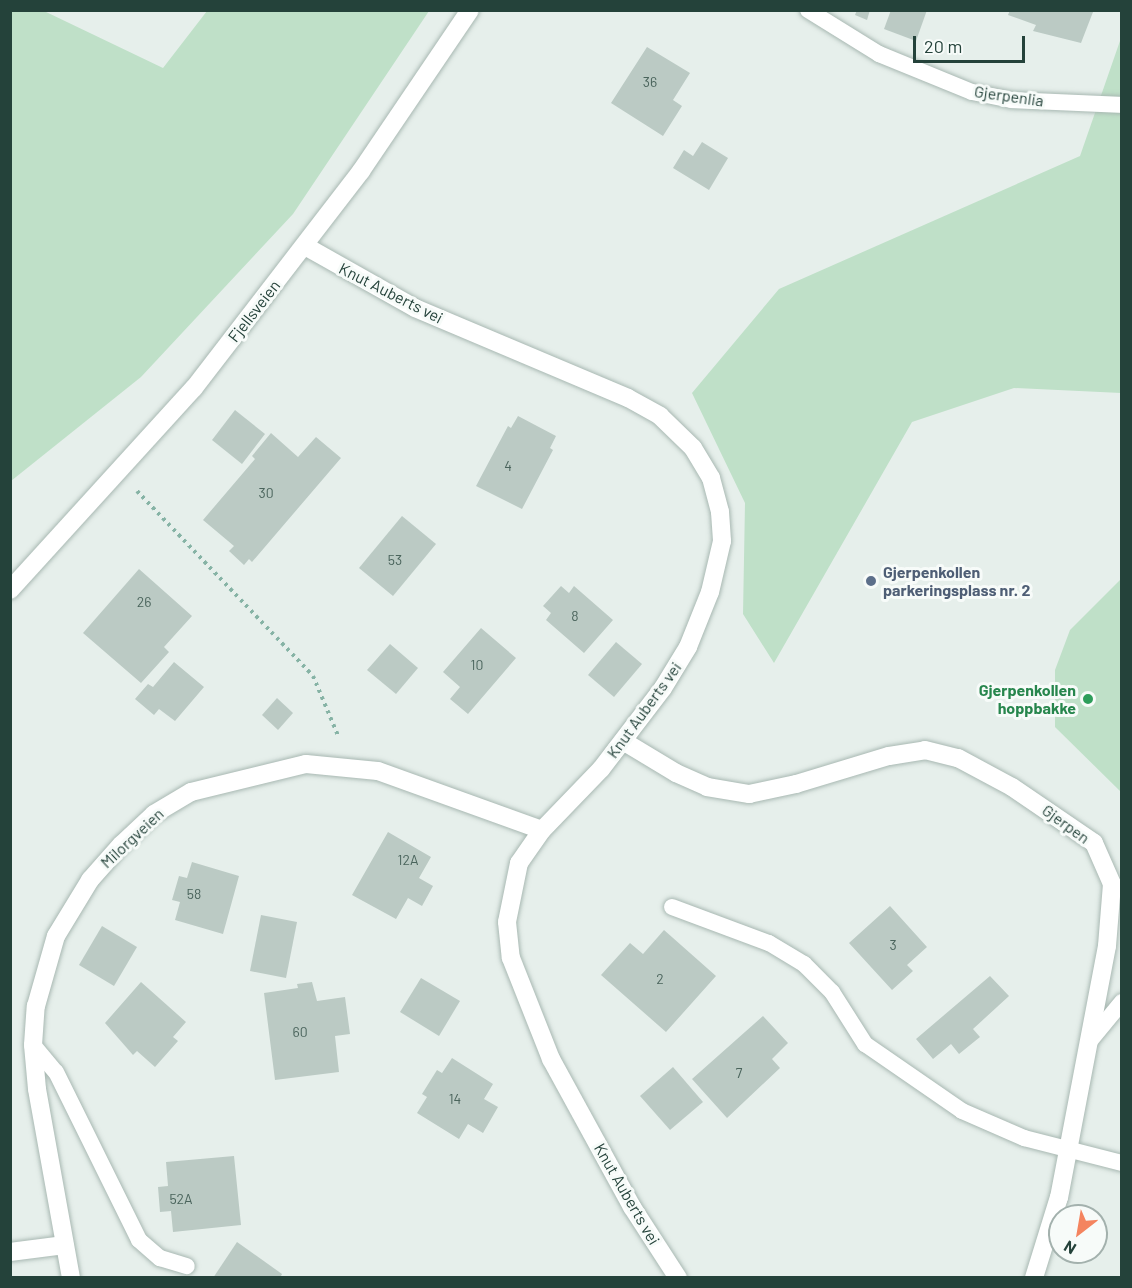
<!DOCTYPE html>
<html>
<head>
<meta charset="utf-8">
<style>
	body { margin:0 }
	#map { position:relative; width:1132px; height:1288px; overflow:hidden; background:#e6efeb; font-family:Barlow,sans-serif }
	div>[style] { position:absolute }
	.green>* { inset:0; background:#bfe0c8 }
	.building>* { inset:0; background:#bbcac4 }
	.path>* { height:4px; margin-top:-2px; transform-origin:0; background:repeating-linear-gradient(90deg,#86b3a5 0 3px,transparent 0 7.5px) }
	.roads { filter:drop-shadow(0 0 2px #a8b8b2) drop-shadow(0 0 2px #a8b8b2) }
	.lane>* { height:16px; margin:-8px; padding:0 8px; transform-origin:8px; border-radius:8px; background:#fff }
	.street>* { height:18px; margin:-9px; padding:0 9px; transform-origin:9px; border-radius:9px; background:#fff }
	.secondary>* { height:18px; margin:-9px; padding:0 9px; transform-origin:9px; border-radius:9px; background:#fff }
	.dots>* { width:16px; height:16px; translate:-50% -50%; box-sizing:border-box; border:3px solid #f7fbf9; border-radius:50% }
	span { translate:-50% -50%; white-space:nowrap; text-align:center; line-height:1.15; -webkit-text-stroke:6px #f7fbf9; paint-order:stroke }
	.number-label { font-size:14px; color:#4a645c }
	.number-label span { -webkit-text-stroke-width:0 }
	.street-label { font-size:16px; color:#24423a }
	.service-label { font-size:16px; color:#4e5e75; font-weight:700 }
	.left { translate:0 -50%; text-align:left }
	.leisure-label { font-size:16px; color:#27864d; font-weight:700 }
	.right { translate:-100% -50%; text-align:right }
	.frame { position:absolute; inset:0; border:12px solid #24423a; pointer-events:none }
	.north { position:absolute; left:1048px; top:1204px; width:60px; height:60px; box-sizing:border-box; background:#f7fbf9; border:2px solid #a3b1ad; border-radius:50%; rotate:211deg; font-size:16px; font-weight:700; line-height:24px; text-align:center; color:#24423a }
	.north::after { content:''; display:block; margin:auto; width:21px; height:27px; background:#f4845f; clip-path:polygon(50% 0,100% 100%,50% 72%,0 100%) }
	.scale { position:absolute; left:913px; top:36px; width:112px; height:27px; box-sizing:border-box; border:3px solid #24423a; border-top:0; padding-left:8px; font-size:18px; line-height:21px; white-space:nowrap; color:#24423a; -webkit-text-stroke:4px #f7fbf9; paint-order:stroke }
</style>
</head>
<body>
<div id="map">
	<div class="green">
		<i style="clip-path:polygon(11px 10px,44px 11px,163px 68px,207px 11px,429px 11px,293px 214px,141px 377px,11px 481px)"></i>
		<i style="clip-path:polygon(1121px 38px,1121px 393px,1014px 388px,912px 422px,774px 663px,743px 614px,745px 503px,692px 393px,779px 289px,1080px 156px)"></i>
		<i style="clip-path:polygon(1121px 579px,1121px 792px,1055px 727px,1055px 670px,1070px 630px)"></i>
	</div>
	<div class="building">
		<i style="clip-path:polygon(857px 10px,870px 10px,867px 20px,855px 15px)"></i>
		<i style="clip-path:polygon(891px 10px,927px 10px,916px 41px,884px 29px)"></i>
		<i style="clip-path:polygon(1010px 10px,1088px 10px,1093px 12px,1081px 43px,1033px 31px,1036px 25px,1008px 15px)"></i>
		<i style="clip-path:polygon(647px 47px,690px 73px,673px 100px,682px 106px,663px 136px,611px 103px)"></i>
		<i style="clip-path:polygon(702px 142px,728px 158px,709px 190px,673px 168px,684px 150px,693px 156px)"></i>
		<i style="clip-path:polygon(235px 410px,265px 434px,242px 464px,212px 440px)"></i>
		<i style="clip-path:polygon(518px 416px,556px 436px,550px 448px,553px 450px,522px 509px,476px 486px,508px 426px,511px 428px)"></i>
		<i style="clip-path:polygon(271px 433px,298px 457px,316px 437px,341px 458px,252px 562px,249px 559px,244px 565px,229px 551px,234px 546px,203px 520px,255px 459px,252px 456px)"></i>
		<i style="clip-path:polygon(402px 516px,436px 544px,393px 596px,359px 568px)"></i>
		<i style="clip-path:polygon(139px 569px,192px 616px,164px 647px,169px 652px,141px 683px,83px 633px)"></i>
		<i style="clip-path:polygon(561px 586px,569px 593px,574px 586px,613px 620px,584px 653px,546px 620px,551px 613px,543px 606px)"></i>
		<i style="clip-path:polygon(481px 628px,516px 658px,468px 714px,450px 699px,460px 687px,443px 672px)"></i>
		<i style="clip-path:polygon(616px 642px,642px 664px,614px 697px,588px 675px)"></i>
		<i style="clip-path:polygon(390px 644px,418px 668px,396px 694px,367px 670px)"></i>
		<i style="clip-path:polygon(174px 662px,204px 687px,175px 721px,159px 709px,154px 715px,135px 699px,148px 684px,153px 687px)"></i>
		<i style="clip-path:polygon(277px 698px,293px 713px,278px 730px,262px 715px)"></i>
		<i style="clip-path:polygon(388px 832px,431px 857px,419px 878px,433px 886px,422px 906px,408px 898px,396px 919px,352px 895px)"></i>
		<i style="clip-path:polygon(192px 862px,239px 876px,223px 934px,175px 920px,180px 902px,172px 900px,179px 876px,187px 878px)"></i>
		<i style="clip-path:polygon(890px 906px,927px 947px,907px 965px,913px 971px,892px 990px,849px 943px)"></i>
		<i style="clip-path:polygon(261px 915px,297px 922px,286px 978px,250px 971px)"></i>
		<i style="clip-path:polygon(102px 926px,137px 947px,114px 986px,79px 965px)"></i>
		<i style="clip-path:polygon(664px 930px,716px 976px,666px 1032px,601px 975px,630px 943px,643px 954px)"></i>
		<i style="clip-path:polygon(990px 976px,1009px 996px,973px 1029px,980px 1037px,959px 1054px,951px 1044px,933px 1059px,916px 1039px)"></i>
		<i style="clip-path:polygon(421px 978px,460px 1001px,439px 1036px,400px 1012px)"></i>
		<i style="clip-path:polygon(141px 982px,186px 1022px,173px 1037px,178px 1041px,155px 1067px,137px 1051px,133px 1055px,105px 1023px)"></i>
		<i style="clip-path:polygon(312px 982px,317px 1001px,345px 997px,350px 1034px,335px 1036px,339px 1072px,275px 1080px,264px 993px,298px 988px,297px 984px)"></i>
		<i style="clip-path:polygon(763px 1016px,788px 1043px,772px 1059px,780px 1068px,727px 1118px,692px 1079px)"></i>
		<i style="clip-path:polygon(452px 1058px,493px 1084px,484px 1099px,498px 1107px,483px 1133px,468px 1124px,459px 1139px,417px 1113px,427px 1097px,422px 1094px,437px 1070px,442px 1073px)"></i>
		<i style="clip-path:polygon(673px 1067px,703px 1102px,670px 1130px,640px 1096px)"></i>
		<i style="clip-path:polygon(234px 1156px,241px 1225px,173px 1232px,171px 1211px,160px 1212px,158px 1187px,168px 1186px,166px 1162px)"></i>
		<i style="clip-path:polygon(237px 1242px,282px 1274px,280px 1278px,213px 1278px)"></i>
	</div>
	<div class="path">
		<i style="left:137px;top:491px;width:255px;rotate:46.4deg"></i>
		<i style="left:313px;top:676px;width:67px;rotate:67.2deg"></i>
	</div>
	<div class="roads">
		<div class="lane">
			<i style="left:808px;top:10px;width:84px;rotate:31.8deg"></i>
			<i style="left:879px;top:54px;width:100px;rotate:22.2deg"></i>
			<i style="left:972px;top:92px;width:41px;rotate:11.3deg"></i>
			<i style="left:1012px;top:100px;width:110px;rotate:2.6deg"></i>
			<i style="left:672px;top:907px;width:103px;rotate:20.4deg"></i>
			<i style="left:769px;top:943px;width:41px;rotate:31deg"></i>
			<i style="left:804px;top:964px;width:40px;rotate:45deg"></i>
			<i style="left:832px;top:992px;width:62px;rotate:57.6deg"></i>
			<i style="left:865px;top:1044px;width:118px;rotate:34.6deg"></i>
			<i style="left:962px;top:1111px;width:68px;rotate:23.5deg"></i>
			<i style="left:1024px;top:1138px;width:101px;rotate:14.3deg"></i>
			<i style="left:1089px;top:1042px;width:52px;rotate:-50.5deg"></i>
			<i style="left:33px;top:1045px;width:35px;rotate:50deg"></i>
			<i style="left:56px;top:1072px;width:187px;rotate:63.7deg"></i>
			<i style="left:139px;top:1240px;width:28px;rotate:41deg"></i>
			<i style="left:160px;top:1258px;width:28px;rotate:17deg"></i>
		</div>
		<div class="street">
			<i style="left:305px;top:246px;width:126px;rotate:29.4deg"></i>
			<i style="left:415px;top:308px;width:231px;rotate:22.9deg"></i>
			<i style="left:628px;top:398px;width:37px;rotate:29deg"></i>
			<i style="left:660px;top:416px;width:46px;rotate:44.1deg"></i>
			<i style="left:693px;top:448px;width:35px;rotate:59deg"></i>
			<i style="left:711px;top:478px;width:35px;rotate:75deg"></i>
			<i style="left:720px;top:512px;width:29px;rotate:86deg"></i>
			<i style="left:722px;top:541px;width:52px;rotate:103.2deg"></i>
			<i style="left:710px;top:592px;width:59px;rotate:111.8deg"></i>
			<i style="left:688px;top:647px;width:48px;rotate:121.4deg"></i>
			<i style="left:663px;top:688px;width:102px;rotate:127.4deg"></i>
			<i style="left:601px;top:769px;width:85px;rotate:134deg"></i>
			<i style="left:542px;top:830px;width:40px;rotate:124.9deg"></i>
			<i style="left:519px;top:863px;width:60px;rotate:101.5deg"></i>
			<i style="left:507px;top:922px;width:36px;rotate:84deg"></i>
			<i style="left:511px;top:958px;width:109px;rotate:68.4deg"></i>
			<i style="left:551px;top:1059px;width:169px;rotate:61.3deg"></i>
			<i style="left:632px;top:1207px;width:85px;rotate:57.1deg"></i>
			<i style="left:623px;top:741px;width:62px;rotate:31.1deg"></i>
			<i style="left:676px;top:773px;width:34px;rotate:24deg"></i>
			<i style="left:707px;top:787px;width:43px;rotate:9.5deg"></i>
			<i style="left:749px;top:794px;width:48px;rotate:-12deg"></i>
			<i style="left:796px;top:784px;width:97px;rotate:-16.8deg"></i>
			<i style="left:889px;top:756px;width:36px;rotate:-9deg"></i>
			<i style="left:925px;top:750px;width:34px;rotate:14deg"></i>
			<i style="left:958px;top:758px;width:61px;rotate:28.2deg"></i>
			<i style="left:1012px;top:787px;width:99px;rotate:34.3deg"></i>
			<i style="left:1094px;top:843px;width:45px;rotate:66.3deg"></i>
			<i style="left:1112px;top:884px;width:62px;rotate:94.6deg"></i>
			<i style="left:1107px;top:946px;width:256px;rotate:100.8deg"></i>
			<i style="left:1059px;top:1197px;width:85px;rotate:107.2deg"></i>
			<i style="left:10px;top:1252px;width:55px;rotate:-7.3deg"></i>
			<i style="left:71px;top:1278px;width:192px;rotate:-100.2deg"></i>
			<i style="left:37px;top:1089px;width:44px;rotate:-95.2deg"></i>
			<i style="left:33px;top:1045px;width:39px;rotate:-86deg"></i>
			<i style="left:36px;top:1006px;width:73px;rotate:-74.1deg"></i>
			<i style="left:56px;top:936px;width:66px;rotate:-58.7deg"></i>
			<i style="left:90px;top:880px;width:47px;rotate:-48.5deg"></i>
			<i style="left:121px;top:845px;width:45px;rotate:-43.2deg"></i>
			<i style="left:154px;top:814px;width:43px;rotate:-30.7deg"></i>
			<i style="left:191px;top:792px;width:118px;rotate:-13.7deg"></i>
			<i style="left:306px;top:764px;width:72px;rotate:5.6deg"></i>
			<i style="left:378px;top:771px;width:174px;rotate:19.8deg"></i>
		</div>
		<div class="secondary">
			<i style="left:10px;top:590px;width:273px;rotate:-47.7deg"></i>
			<i style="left:194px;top:388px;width:274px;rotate:-52.4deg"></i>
			<i style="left:361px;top:171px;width:194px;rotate:-55.9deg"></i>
		</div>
	</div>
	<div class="dots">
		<i style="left:871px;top:581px;background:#5c6f8a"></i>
		<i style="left:1088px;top:699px;background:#2e9e5b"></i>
	</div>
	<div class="number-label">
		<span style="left:650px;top:82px">36</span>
		<span style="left:508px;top:466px">4</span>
		<span style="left:266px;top:493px">30</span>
		<span style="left:395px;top:560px">53</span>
		<span style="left:144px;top:602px">26</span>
		<span style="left:575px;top:616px">8</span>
		<span style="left:477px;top:665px">10</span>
		<span style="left:408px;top:860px">12A</span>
		<span style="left:194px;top:894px">58</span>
		<span style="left:893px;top:945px">3</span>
		<span style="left:660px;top:979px">2</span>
		<span style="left:300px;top:1032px">60</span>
		<span style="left:739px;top:1073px">7</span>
		<span style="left:455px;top:1099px">14</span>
		<span style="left:181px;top:1199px">52A</span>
	</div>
	<div class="street-label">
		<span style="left:1009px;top:96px;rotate:8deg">Gjerpenlia</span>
		<span style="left:391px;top:293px;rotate:27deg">Knut Auberts vei</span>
		<span style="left:254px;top:311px;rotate:-52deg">Fjellsveien</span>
		<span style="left:644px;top:710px;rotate:-54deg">Knut Auberts vei</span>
		<span style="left:1066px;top:824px;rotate:36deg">Gjerpen</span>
		<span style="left:132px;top:838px;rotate:-43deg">Milorgveien</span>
		<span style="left:627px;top:1194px;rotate:60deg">Knut Auberts vei</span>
	</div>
	<div class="service-label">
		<span class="left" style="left:883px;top:581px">Gjerpenkollen<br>parkeringsplass nr. 2</span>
	</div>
	<div class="leisure-label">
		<span class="right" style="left:1076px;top:699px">Gjerpenkollen<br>hoppbakke</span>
	</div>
	<div class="frame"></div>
	<div class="north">N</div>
	<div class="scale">20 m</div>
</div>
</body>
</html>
